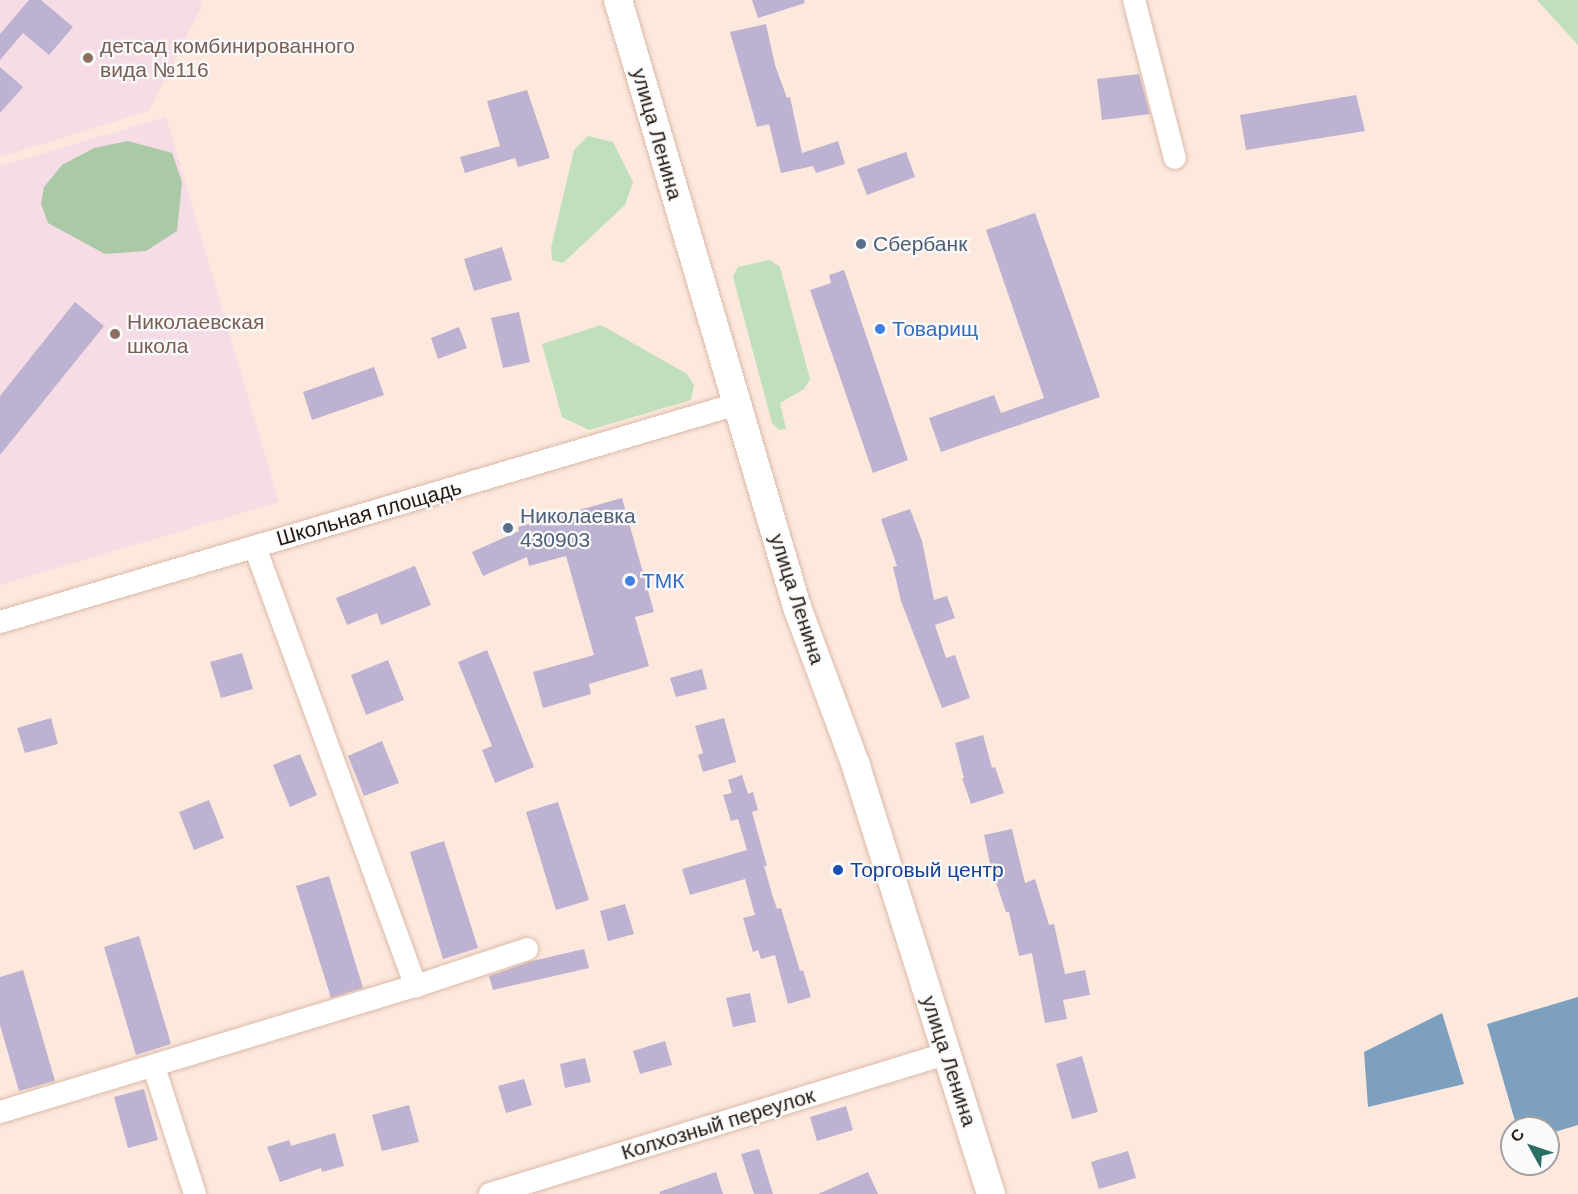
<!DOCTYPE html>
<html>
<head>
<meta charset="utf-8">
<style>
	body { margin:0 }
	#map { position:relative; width:1578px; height:1194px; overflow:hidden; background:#fde8dd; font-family:Helvetica,sans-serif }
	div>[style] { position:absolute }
	.education>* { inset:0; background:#f5dce5 }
	.green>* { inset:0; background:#c0dfbc }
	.forest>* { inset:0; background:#aac9a6 }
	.water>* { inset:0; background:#7ea0bf }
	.building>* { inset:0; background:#bdb2d1 }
	.roads { filter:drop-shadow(0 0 2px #dbbaa8) drop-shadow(0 0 2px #dbbaa8) }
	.minor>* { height:22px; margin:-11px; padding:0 11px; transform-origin:11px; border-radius:11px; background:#fff }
	.major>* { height:28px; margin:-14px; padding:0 14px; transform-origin:14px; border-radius:14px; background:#fff }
	.dots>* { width:16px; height:16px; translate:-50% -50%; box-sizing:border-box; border:3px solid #fafafa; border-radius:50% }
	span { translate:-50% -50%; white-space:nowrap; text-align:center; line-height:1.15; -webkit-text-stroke:4.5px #fafafa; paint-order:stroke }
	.education-label { font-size:21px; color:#785e54 }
	.left { translate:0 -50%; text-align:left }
	.street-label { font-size:21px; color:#251912 }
	.service-label { font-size:21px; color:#4e5e75 }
	.shop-label { font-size:21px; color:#366cbe }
	.transit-label { font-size:21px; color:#164399 }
	.north { position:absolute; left:1500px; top:1116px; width:60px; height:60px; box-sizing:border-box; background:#fafafa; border:2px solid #a5a09d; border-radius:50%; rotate:310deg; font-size:16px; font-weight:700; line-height:24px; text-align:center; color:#251912 }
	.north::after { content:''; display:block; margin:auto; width:21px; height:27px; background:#2a6f63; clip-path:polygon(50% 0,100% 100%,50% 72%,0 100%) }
</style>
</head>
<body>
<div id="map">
	<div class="education">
		<i style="clip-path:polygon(0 0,200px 0,202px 6px,149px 111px,0 157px)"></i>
		<i style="clip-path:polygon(166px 117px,279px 502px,0 585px,0 166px)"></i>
	</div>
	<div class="green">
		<i style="clip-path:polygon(1537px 0,1578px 0,1578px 45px)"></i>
		<i style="clip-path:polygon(588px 136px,613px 142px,633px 182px,625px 205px,563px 263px,552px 260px,551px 248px,574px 150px)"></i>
		<i style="clip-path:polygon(770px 260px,780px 267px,810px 379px,804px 389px,780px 403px,786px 429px,779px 430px,772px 423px,733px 277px,738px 267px)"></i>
		<i style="clip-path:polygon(601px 325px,687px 374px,694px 385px,691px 400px,589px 430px,562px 417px,542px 344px)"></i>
	</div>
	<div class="forest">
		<i style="clip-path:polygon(128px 141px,172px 153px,182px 182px,177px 231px,146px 251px,105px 254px,48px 223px,41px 204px,44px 187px,62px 165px,94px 148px)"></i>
	</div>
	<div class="water">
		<i style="clip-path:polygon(1578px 997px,1578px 1125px,1548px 1134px,1548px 1128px,1517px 1128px,1487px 1024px)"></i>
		<i style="clip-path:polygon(1442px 1013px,1464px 1084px,1368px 1107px,1364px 1052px)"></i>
	</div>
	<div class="building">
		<i style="clip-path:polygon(29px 0,41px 0,73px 27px,49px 55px,23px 33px,0 60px,0 34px)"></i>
		<i style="clip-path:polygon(752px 0,804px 0,805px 3px,758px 18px)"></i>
		<i style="clip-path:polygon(766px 24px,775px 65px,787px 98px,790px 97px,802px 153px,838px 141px,845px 164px,816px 173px,813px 166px,781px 173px,769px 124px,757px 127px,730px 32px)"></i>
		<i style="clip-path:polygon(0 67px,23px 87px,0 113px)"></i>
		<i style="clip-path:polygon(1139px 74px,1150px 114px,1102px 120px,1097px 79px)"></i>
		<i style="clip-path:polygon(527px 90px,550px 158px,518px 167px,515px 158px,465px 173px,460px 157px,500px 146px,487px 101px)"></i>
		<i style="clip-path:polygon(1356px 95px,1365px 131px,1246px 150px,1240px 115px)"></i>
		<i style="clip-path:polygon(906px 152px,915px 177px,867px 195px,857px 169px)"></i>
		<i style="clip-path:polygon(1035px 213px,1100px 397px,941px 452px,929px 418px,994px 395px,1001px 413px,1044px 398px,986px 230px)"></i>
		<i style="clip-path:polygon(502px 247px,512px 280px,474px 291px,464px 259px)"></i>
		<i style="clip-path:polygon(844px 270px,908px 460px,873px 473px,810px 290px,831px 283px,829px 275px)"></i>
		<i style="clip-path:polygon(75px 302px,104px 326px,0 455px,0 396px)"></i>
		<i style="clip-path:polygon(519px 312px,530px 362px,503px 368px,491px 318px)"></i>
		<i style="clip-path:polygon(459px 327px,467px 348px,438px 359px,431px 338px)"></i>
		<i style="clip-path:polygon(374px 367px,384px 395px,312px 420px,303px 392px)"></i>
		<i style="clip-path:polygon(622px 498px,654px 612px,635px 617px,649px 666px,589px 684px,591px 694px,543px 708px,533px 672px,594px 655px,566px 556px,529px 566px,527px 557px,483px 576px,472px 552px,519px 531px,518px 527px)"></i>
		<i style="clip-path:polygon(910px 509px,922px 541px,934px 600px,947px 596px,955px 618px,935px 625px,946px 658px,955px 655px,970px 698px,942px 708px,901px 601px,893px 567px,897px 566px,881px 519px)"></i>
		<i style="clip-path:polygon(415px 566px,431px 605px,381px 625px,377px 613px,347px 625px,336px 598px)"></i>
		<i style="clip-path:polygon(487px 650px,534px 767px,495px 783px,482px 750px,492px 746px,458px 662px)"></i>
		<i style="clip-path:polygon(242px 653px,253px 689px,221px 698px,210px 662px)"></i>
		<i style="clip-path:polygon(388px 660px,404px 700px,366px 715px,351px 675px)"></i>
		<i style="clip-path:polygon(702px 669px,707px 689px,676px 697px,670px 678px)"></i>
		<i style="clip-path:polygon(51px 718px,58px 744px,25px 753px,17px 728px)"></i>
		<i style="clip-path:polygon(724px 718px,736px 762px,703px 772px,698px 755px,703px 753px,695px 726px)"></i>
		<i style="clip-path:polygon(983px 735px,992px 768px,995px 767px,1004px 793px,971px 804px,962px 778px,964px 778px,955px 743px)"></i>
		<i style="clip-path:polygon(382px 741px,399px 783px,364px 796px,348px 756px)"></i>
		<i style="clip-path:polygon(300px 754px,317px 795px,290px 807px,273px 765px)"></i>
		<i style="clip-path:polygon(742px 775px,748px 794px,753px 792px,758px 810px,752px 812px,767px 866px,764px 866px,772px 894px,777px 909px,781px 908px,800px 971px,803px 970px,811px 997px,788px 1004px,775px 955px,761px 959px,758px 950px,753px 952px,743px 918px,755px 915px,745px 879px,690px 895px,682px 869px,747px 850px,738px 819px,731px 821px,723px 795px,732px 793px,728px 780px)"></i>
		<i style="clip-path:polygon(209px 800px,224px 838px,194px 850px,179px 812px)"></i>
		<i style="clip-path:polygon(558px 802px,589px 900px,556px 910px,526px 812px)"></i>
		<i style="clip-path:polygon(1012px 829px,1025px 883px,1035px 879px,1049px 925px,1054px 924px,1065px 974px,1085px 970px,1090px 995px,1063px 1000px,1067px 1019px,1045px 1023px,1032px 953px,1019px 956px,1009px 912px,1006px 912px,991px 868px,984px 835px)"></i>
		<i style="clip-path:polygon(444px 841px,478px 948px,443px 959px,410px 852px)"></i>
		<i style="clip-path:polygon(329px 876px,363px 988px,331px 998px,296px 886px)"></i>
		<i style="clip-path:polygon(625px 904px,634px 934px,608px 941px,600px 911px)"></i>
		<i style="clip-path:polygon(139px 936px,171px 1044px,136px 1055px,104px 947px)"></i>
		<i style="clip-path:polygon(584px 949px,589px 968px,493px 990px,489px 976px,532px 961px)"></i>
		<i style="clip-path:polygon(23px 970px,55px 1081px,19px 1091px,0 1025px,0 977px)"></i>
		<i style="clip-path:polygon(750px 993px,756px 1022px,733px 1027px,726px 998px)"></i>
		<i style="clip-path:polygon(665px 1041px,672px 1065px,640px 1074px,633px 1051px)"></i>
		<i style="clip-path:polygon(1082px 1056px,1098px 1112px,1072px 1119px,1056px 1064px)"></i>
		<i style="clip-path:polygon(585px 1058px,591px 1082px,565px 1088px,560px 1064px)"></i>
		<i style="clip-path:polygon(524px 1079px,532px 1105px,506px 1113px,498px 1086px)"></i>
		<i style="clip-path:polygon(144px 1089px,158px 1140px,128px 1148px,114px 1097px)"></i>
		<i style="clip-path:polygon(409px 1105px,419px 1142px,382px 1151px,372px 1115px)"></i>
		<i style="clip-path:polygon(846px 1106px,853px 1130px,817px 1141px,810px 1117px)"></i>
		<i style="clip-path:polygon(335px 1133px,344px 1166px,322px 1172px,321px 1168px,280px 1182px,267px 1147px,289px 1140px,291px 1146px)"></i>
		<i style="clip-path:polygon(759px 1149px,773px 1194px,754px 1194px,741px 1154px)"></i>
		<i style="clip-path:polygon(1128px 1151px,1136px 1178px,1099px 1189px,1091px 1162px)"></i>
		<i style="clip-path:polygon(716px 1172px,723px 1194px,660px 1194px,659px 1192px)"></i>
		<i style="clip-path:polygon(868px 1172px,878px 1194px,818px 1194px)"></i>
	</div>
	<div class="roads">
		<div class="minor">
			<i style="left:1134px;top:0;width:163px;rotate:75.5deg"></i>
			<i style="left:255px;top:547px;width:468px;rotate:69.9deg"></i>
			<i style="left:0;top:622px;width:769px;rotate:-16.48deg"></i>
			<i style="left:154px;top:1067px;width:133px;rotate:72.1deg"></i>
			<i style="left:0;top:1112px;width:435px;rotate:-16.9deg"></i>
			<i style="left:416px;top:986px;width:117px;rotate:-18.4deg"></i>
			<i style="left:490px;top:1194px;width:477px;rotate:-17.1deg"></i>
		</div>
		<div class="major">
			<i style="left:618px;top:0;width:633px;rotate:73.57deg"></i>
			<i style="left:797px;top:607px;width:170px;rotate:69.6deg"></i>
			<i style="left:856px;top:766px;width:449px;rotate:72.5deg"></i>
		</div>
	</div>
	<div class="dots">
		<i style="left:88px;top:58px;background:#8d6e63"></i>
		<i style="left:861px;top:244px;background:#5c6f8a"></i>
		<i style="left:880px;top:329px;background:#3f7fe0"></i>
		<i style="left:115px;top:334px;background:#8d6e63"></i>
		<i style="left:508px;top:528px;background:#5c6f8a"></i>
		<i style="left:630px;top:581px;background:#3f7fe0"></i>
		<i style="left:838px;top:870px;background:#1a4fb4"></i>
	</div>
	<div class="education-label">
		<span class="left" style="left:100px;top:58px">детсад комбинированного<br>вида №116</span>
		<span class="left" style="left:127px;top:334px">Николаевская<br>школа</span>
	</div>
	<div class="street-label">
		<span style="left:657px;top:134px;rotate:74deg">улица Ленина</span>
		<span style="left:369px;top:513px;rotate:-16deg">Школьная площадь</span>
		<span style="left:797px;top:599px;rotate:72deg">улица Ленина</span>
		<span style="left:949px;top:1061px;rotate:72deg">улица Ленина</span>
		<span style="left:718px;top:1124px;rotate:-17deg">Колхозный переулок</span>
	</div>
	<div class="service-label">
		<span class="left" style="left:873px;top:244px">Сбербанк</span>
		<span class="left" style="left:520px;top:528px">Николаевка<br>430903</span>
	</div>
	<div class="shop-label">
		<span class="left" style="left:892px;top:329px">Товарищ</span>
		<span class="left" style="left:642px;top:581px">ТМК</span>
	</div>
	<div class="transit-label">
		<span class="left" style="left:850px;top:870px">Торговый центр</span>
	</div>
	<div class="north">С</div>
</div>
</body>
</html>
